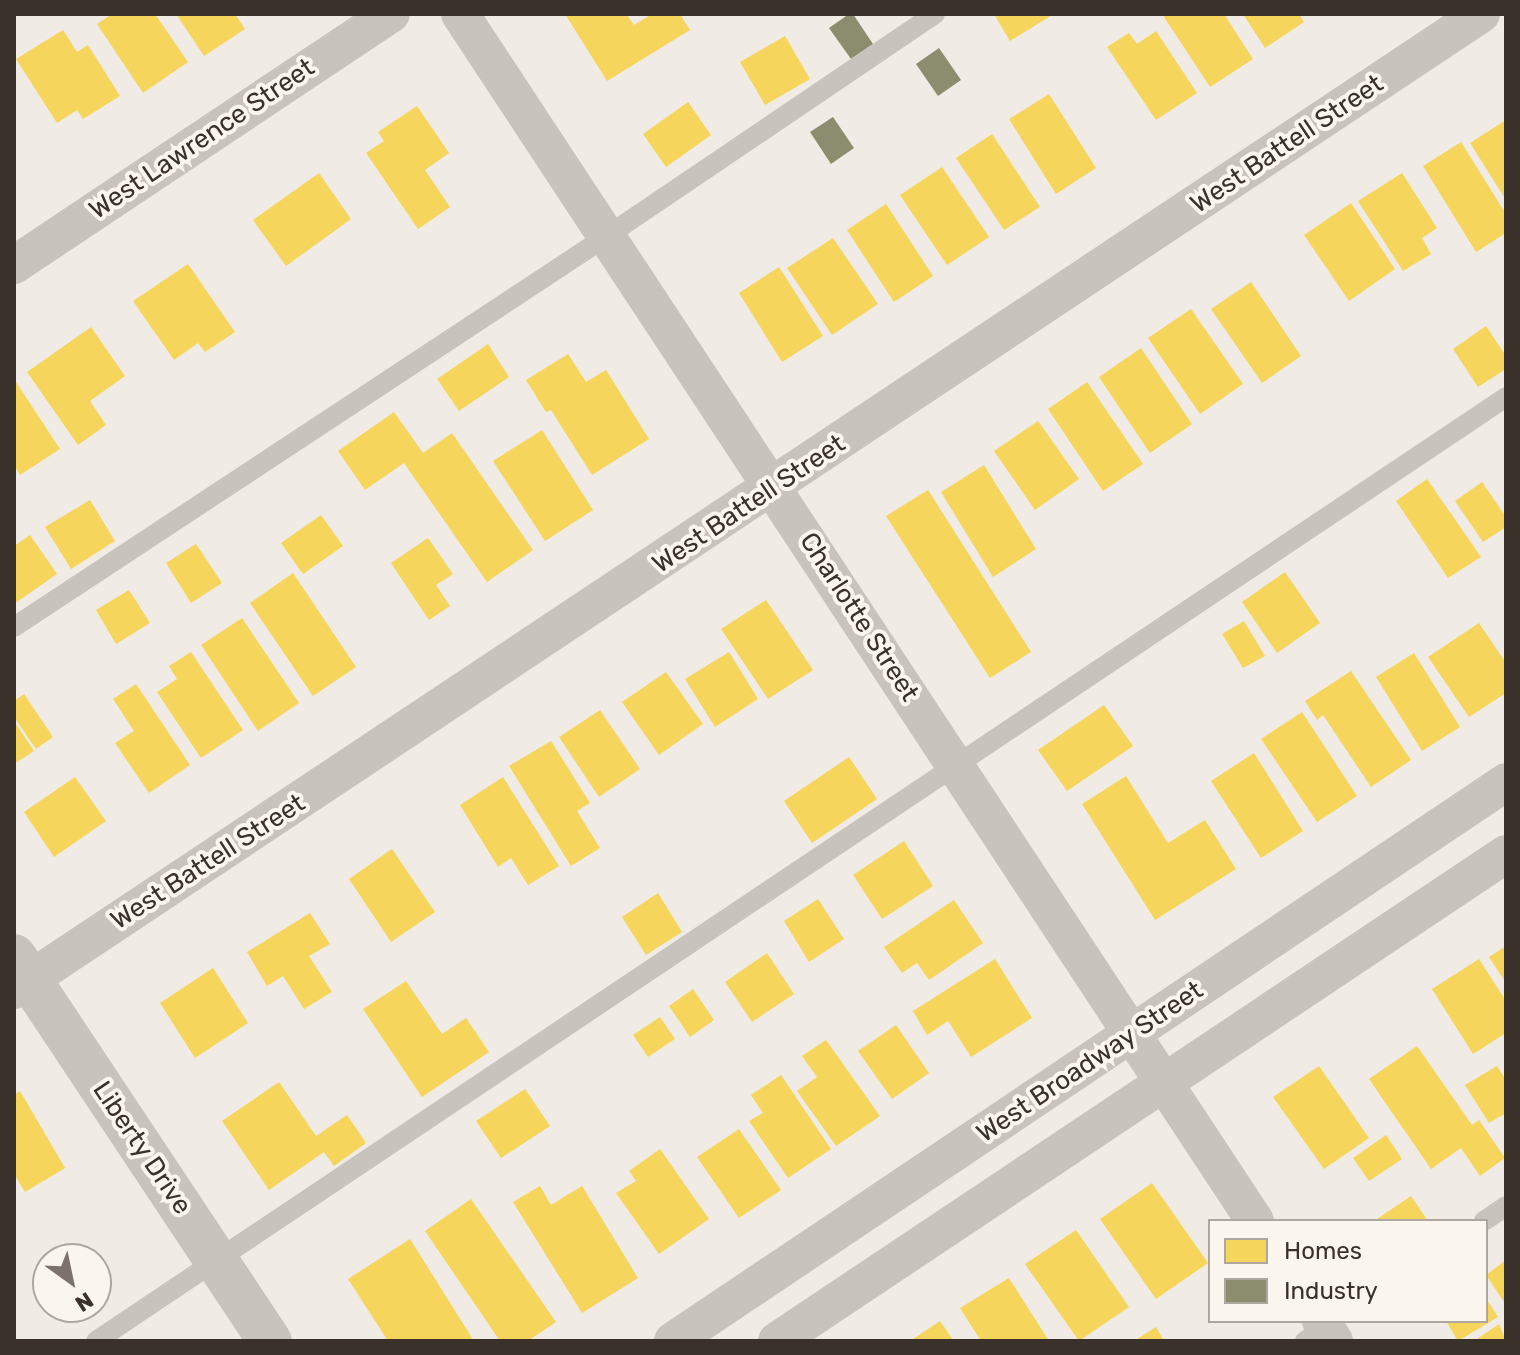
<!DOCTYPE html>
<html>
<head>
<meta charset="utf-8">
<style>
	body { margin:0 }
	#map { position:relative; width:1520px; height:1355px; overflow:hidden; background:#f0ebe4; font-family:Rubik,sans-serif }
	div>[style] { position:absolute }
	.homes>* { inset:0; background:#f6d55c }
	.industry>* { inset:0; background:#8c8c6e }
	.service>* { height:20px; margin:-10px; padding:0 10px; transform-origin:10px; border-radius:10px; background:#c8c3bd }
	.minor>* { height:38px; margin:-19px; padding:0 19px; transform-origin:19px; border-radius:19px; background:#c8c3bd }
	.tertiary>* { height:44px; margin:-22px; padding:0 22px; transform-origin:22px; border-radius:22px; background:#c8c3bd }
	span { translate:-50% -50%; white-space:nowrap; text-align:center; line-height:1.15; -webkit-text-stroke:8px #fbf6ed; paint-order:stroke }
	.street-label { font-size:26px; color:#3a312a }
	.frame { position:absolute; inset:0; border:16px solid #3a312a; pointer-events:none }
	.legend { position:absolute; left:1208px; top:1219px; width:280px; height:104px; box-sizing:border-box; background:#fbf6ed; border:2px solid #aea79f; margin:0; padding:10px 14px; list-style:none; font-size:24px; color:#3a312a }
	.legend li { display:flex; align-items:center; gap:16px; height:40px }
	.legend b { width:40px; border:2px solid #aea79f }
	.north { position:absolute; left:32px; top:1243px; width:80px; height:80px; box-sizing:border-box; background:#fbf6ed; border:2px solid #aea79f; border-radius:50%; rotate:147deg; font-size:22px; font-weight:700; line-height:32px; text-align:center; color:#3a312a }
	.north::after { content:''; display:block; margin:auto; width:28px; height:36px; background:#7a726b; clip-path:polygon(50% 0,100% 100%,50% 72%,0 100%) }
</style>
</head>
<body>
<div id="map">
	<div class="homes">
		<i style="clip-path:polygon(112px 14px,155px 14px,188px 62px,143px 93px,97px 24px)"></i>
		<i style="clip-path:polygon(176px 14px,235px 14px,245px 29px,204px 56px)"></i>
		<i style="clip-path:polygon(565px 14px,626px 14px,634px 25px,652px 14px,680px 14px,690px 30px,607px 81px)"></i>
		<i style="clip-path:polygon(994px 14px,1054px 14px,1010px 41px)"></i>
		<i style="clip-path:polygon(1162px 14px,1224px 14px,1253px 59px,1210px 87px)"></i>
		<i style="clip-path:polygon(1243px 14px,1299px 14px,1304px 22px,1265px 48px)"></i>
		<i style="clip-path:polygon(63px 30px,77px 52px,88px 45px,120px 96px,83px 119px,77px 110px,57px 123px,16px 59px)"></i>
		<i style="clip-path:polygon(1156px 31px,1197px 93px,1156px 120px,1107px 47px,1129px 33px,1137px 44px)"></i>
		<i style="clip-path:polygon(785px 36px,810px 79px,765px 105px,740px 62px)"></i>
		<i style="clip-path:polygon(1049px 94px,1096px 168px,1056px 194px,1009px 119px)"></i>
		<i style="clip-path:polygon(688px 102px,711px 135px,666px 167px,643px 134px)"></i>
		<i style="clip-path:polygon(417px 106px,449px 153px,425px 170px,450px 207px,418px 229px,366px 153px,384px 141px,378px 132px)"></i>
		<i style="clip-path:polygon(1506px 120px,1506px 200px,1470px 143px)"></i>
		<i style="clip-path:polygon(992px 134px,1040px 207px,1004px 230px,956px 158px)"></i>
		<i style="clip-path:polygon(1461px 142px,1506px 214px,1506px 233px,1476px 252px,1423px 166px)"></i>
		<i style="clip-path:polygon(942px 167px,989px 237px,947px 265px,900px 195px)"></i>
		<i style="clip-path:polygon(319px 173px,351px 219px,286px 266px,253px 220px)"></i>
		<i style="clip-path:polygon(1402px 173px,1437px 228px,1422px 238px,1431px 254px,1403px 271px,1358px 201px)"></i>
		<i style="clip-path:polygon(1351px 203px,1395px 269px,1349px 301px,1304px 235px)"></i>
		<i style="clip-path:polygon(886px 204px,933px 276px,894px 302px,847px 230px)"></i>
		<i style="clip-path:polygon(833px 238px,878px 304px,832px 335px,787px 268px)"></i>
		<i style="clip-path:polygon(188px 264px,235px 332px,205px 352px,198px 343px,174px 360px,133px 301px)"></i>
		<i style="clip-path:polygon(779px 267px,823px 336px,782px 362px,739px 293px)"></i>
		<i style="clip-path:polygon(1251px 282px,1301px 356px,1262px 383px,1211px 309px)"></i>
		<i style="clip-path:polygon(1191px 309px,1243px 384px,1200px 414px,1148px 338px)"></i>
		<i style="clip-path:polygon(1486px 326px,1506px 356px,1506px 369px,1478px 387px,1453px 349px)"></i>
		<i style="clip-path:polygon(91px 327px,125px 376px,90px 401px,106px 425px,78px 445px,27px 372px)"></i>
		<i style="clip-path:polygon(488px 344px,509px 377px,459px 411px,437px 379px)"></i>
		<i style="clip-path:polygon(1141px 348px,1192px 424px,1150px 453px,1099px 377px)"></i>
		<i style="clip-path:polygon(568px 354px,586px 382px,606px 370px,649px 439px,592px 475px,551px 410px,546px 412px,526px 380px)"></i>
		<i style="clip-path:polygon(14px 379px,60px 449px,20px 475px,14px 465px)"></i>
		<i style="clip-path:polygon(1087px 382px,1143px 464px,1103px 491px,1048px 409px)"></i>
		<i style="clip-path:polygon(394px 412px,423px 453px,452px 433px,533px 550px,487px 582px,404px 463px,365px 490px,338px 451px)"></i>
		<i style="clip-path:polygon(1038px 421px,1079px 479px,1035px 510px,994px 451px)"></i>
		<i style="clip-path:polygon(542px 430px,593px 510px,545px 541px,493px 461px)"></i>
		<i style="clip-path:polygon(984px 465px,1036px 549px,993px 577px,941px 492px)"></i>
		<i style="clip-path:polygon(1427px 479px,1481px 557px,1448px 578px,1396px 501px)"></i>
		<i style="clip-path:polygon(1482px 482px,1506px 517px,1506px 527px,1483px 542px,1455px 501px)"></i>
		<i style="clip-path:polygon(928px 490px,1031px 652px,990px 678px,886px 516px)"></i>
		<i style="clip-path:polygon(90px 500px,115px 541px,71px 569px,45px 527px)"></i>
		<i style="clip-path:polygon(321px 515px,343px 546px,303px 574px,281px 543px)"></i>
		<i style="clip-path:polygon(30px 535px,57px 574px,14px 604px,14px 546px)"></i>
		<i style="clip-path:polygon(428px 538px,453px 574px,436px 585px,450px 606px,429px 620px,391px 563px)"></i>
		<i style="clip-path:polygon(196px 544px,222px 583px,191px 603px,166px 563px)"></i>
		<i style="clip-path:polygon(1285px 572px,1320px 623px,1277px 653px,1242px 602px)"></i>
		<i style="clip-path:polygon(293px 573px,356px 667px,313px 696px,250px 603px)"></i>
		<i style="clip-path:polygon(129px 590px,150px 623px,116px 644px,96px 610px)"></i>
		<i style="clip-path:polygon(766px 600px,813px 670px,768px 699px,721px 629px)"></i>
		<i style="clip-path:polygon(242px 618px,299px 703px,258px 731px,201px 645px)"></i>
		<i style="clip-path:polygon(1244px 621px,1265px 656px,1243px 668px,1222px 634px)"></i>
		<i style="clip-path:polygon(1479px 623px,1506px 663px,1506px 693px,1469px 717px,1428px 657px)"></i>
		<i style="clip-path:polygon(191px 652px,243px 730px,201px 758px,157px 692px,177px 679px,169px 666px)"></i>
		<i style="clip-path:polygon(729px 652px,758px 699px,715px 727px,685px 679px)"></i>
		<i style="clip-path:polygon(1414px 653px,1460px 727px,1422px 751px,1376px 677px)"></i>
		<i style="clip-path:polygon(1351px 671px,1411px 760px,1371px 787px,1323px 715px,1317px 720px,1305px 701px)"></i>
		<i style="clip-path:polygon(666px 672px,703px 724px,659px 755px,622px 702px)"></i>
		<i style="clip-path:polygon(136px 684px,190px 765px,149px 793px,115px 743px,134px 731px,113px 699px)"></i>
		<i style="clip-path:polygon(24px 694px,53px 737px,36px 749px,14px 717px,14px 701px)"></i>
		<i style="clip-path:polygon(1104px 705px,1133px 746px,1067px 791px,1038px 750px)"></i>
		<i style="clip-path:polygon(600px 710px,640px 769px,599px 797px,559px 737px)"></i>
		<i style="clip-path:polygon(1302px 712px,1357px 796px,1317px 822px,1261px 739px)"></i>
		<i style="clip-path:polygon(14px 721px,34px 751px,14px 764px)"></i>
		<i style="clip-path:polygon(551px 741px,590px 803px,577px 811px,600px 848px,571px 866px,509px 766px)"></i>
		<i style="clip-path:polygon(1254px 753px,1303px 831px,1261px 858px,1211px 781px)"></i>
		<i style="clip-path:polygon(849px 757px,877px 799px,812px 843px,784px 801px)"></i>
		<i style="clip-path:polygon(1126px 776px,1168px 843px,1205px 820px,1236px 869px,1155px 920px,1082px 804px)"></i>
		<i style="clip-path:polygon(75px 777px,106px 821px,54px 857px,24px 812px)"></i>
		<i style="clip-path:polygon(503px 777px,559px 866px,528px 885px,511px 858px,498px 867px,460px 805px)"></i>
		<i style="clip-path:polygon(904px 841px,933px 886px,882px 919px,853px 875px)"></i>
		<i style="clip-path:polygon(392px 849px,435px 912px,391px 942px,349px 879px)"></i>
		<i style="clip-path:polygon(658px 893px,682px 932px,646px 955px,622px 917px)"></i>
		<i style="clip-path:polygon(818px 899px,844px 939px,809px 962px,784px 921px)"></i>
		<i style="clip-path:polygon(954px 900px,983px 943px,929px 980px,917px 963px,902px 973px,884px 947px)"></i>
		<i style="clip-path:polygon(310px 913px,330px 944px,309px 956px,332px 992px,304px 1009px,283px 976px,267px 986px,247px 952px)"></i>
		<i style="clip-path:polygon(1506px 946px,1506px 983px,1489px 957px)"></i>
		<i style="clip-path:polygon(767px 953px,794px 994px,752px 1022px,725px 982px)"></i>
		<i style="clip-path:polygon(995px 959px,1032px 1018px,971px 1057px,948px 1021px,927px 1035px,913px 1011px)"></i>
		<i style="clip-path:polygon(1479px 959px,1506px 1001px,1506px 1033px,1473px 1054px,1432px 989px)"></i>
		<i style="clip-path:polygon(213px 968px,248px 1023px,195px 1058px,160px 1003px)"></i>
		<i style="clip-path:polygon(406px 981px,442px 1034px,466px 1018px,489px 1052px,422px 1097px,363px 1009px)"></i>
		<i style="clip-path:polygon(693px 989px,714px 1020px,690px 1037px,669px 1006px)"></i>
		<i style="clip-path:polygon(660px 1017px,675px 1039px,648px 1057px,633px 1035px)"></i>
		<i style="clip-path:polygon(896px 1025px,929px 1073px,892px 1099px,858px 1051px)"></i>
		<i style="clip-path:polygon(826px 1040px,880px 1116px,836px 1146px,797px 1091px,817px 1077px,802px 1056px)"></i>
		<i style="clip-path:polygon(1417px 1046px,1472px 1125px,1479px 1120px,1505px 1158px,1480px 1176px,1461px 1148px,1431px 1169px,1369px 1079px)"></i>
		<i style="clip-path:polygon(1319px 1066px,1369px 1138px,1324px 1169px,1273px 1097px)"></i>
		<i style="clip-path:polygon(1497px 1066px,1506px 1080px,1506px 1113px,1489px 1123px,1465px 1085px)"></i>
		<i style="clip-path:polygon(781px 1075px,831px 1149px,788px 1178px,749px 1121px,763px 1113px,751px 1095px)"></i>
		<i style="clip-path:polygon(279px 1082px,316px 1136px,347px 1115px,366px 1143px,334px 1166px,324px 1152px,269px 1190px,222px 1121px)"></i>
		<i style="clip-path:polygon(525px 1089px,550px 1126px,501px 1158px,476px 1121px)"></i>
		<i style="clip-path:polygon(20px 1091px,65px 1168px,25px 1192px,14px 1174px,14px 1095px)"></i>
		<i style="clip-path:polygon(739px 1129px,781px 1190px,739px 1218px,697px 1157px)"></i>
		<i style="clip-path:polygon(1386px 1135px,1402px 1159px,1369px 1181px,1353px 1158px)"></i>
		<i style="clip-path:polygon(660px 1149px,709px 1219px,659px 1254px,616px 1193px,636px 1181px,629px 1171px)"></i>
		<i style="clip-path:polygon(1152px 1183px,1208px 1263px,1156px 1299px,1100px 1219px)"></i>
		<i style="clip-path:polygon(540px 1186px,551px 1205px,582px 1186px,638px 1278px,582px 1313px,513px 1202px)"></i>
		<i style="clip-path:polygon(1411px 1196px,1428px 1221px,1374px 1221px)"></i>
		<i style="clip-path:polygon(471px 1199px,556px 1322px,528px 1341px,500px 1341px,425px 1231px)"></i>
		<i style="clip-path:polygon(1076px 1230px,1129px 1307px,1079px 1341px,1025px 1264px)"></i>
		<i style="clip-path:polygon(410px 1239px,474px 1341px,388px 1341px,348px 1279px)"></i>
		<i style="clip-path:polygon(1506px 1260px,1506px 1305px,1486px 1275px)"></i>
		<i style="clip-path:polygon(1009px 1278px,1049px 1341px,981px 1341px,960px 1308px)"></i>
		<i style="clip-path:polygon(1486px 1298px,1498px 1317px,1458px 1341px,1446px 1321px,1486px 1321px)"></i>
		<i style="clip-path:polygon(940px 1321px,954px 1341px,910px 1341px)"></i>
		<i style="clip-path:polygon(1499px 1324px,1506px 1341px,1474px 1341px)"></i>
		<i style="clip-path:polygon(1156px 1327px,1164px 1341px,1134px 1341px)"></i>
	</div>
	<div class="industry">
		<i style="clip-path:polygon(849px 14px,853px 14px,873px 44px,851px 59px,829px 28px)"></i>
		<i style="clip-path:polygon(939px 48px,961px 80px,938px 96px,916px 64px)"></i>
		<i style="clip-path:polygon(833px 117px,854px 148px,831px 164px,810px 132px)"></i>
	</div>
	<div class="service">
		<i style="left:14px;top:627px;width:710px;rotate:-33.4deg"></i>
		<i style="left:607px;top:236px;width:396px;rotate:-34.1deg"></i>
		<i style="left:1484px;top:1221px;width:27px;rotate:-34deg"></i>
		<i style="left:96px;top:1341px;width:1697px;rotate:-33.8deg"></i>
		<i style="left:1305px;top:1341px;width:32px;rotate:-34deg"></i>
	</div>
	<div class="minor">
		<i style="left:460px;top:14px;width:1445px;rotate:56.63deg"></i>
		<i style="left:14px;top:265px;width:453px;rotate:-33.7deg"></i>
		<i style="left:14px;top:990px;width:1762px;rotate:-33.64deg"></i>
		<i style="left:1321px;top:1321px;width:24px;rotate:57deg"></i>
		<i style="left:673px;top:1341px;width:1003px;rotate:-33.86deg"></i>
		<i style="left:777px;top:1341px;width:877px;rotate:-33.74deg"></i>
	</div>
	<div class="tertiary">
		<i style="left:14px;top:956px;width:462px;rotate:56.4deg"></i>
	</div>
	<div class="street-label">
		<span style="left:202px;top:139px;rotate:-34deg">West Lawrence Street</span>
		<span style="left:1287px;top:144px;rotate:-34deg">West Battell Street</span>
		<span style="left:749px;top:504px;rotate:-34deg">West Battell Street</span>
		<span style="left:859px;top:617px;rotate:57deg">Charlotte Street</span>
		<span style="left:208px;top:862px;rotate:-33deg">West Battell Street</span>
		<span style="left:1090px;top:1062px;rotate:-34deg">West Broadway Street</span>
		<span style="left:142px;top:1148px;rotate:56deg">Liberty Drive</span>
	</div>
	<div class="frame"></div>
	<ul class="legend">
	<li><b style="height:22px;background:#f6d55c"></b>Homes</li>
	<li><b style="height:22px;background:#8c8c6e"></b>Industry</li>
	</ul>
	<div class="north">N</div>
</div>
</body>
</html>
